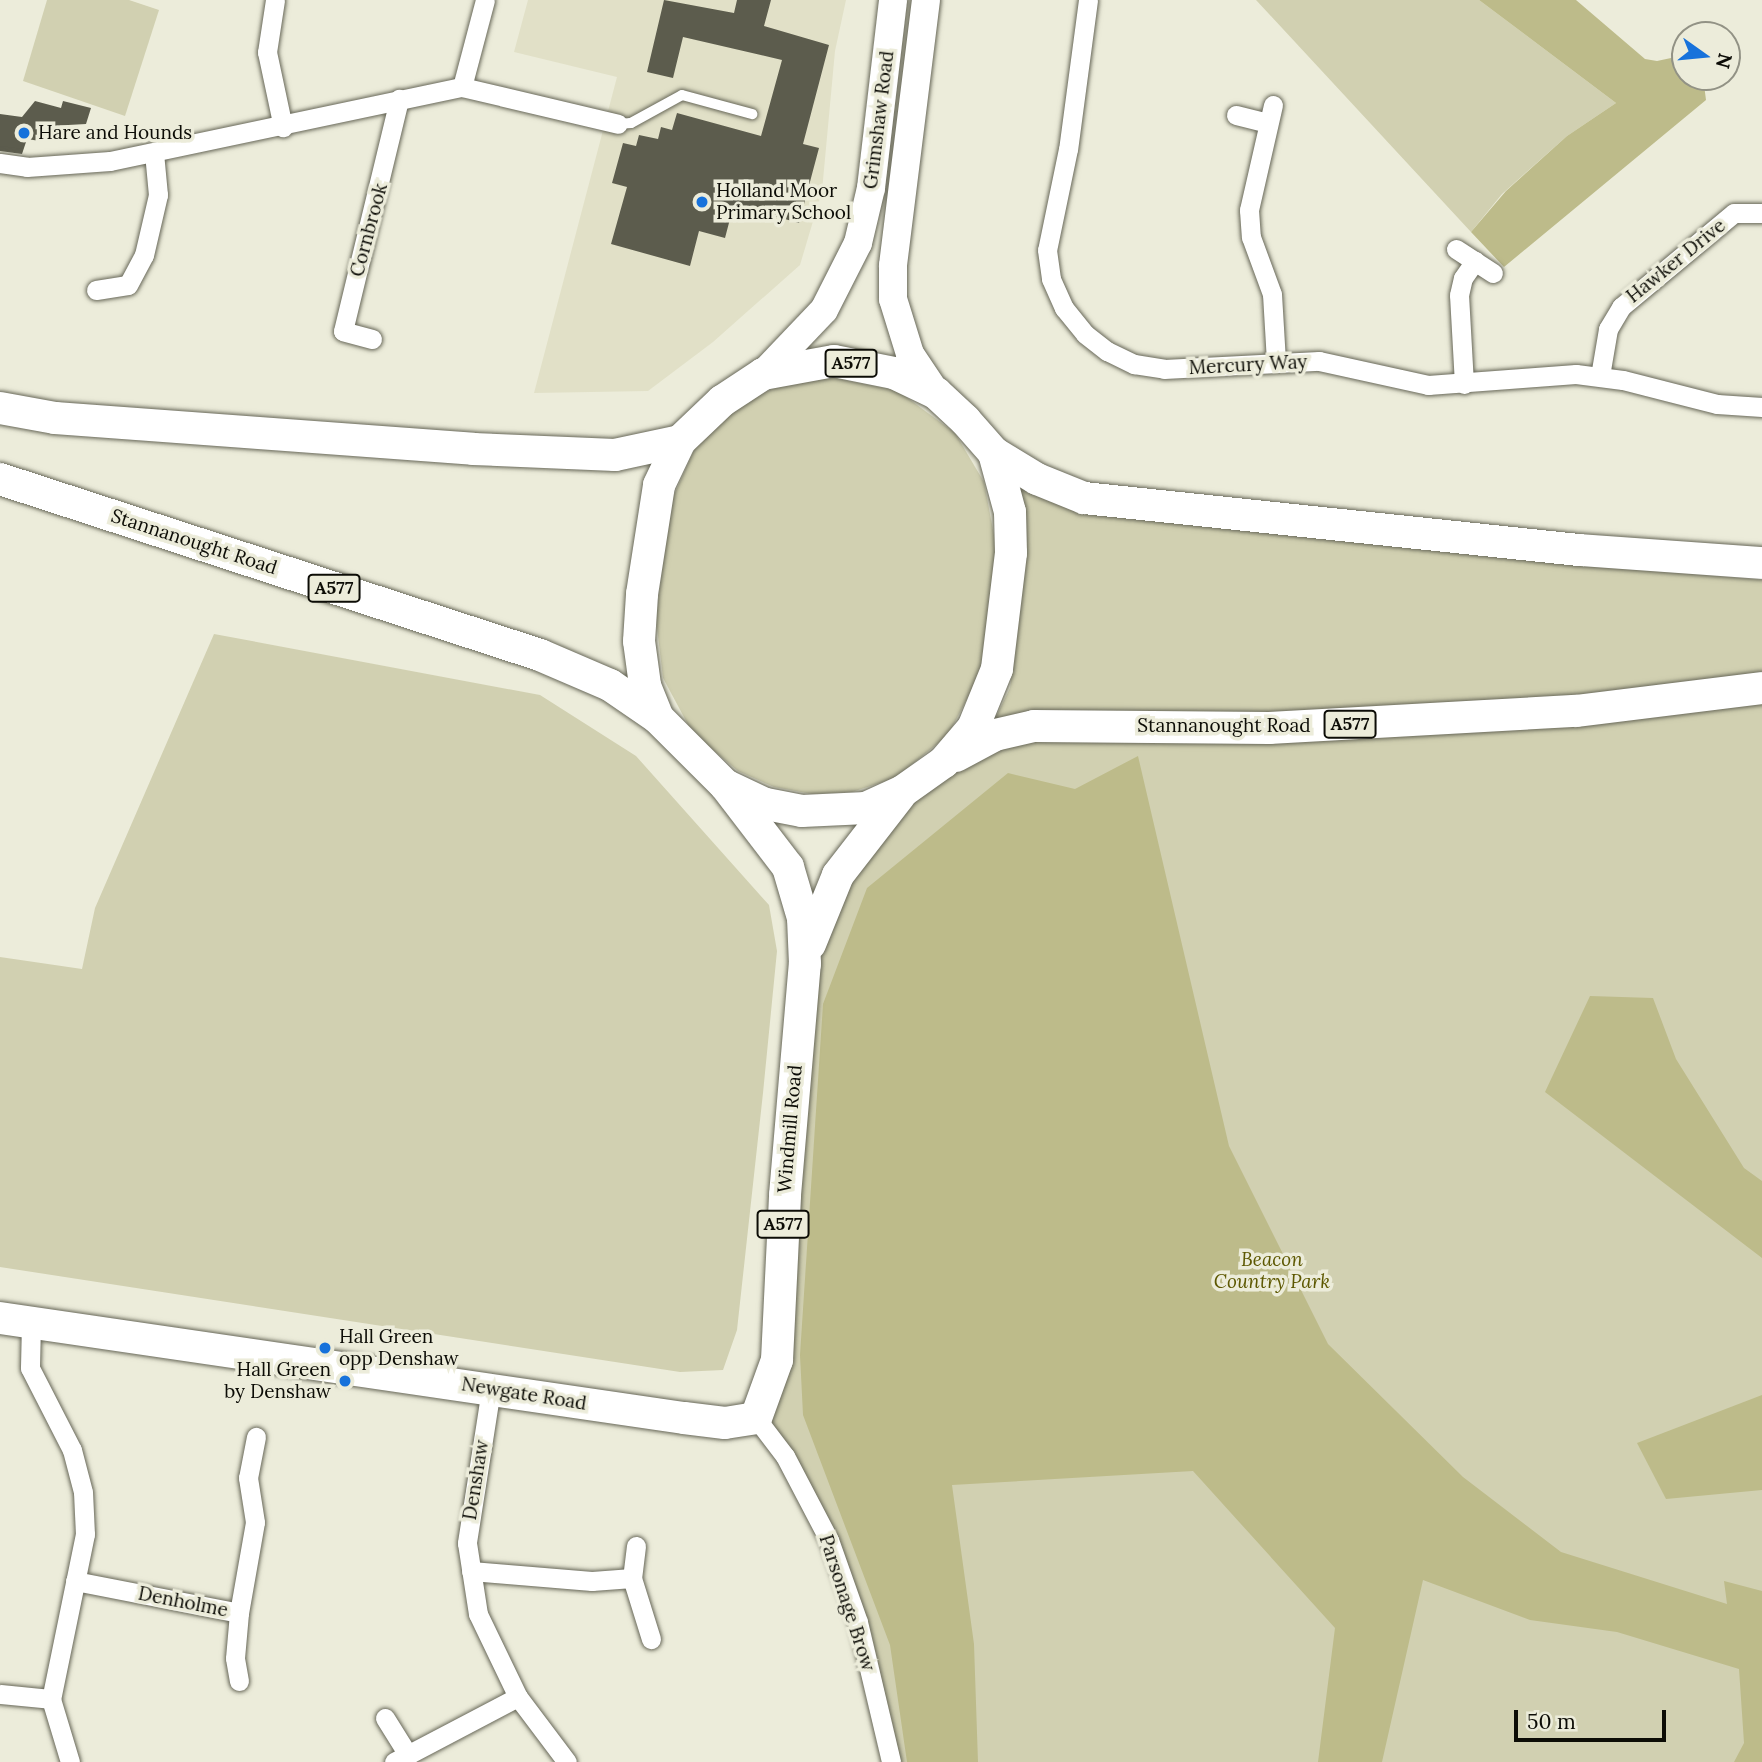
<!DOCTYPE html>
<html>
<head>
<meta charset="utf-8">
<style>
	body { margin:0 }
	#map { position:relative; width:1762px; height:1762px; overflow:hidden; background:#ececda; font-family:Lora,serif }
	div>[style] { position:absolute }
	.built>* { inset:0; background:#e1e0c7 }
	.green>* { inset:0; background:#d1d0b1 }
	.forest>* { inset:0; background:#bdbb8a }
	.building>* { inset:0; background:#5c5c4d }
	.roads { filter:drop-shadow(0 0 2px #676758) drop-shadow(0 0 2px #676758) }
	.service>* { height:10px; margin:-5px; padding:0 5px; transform-origin:5px; border-radius:5px; background:#fff }
	.minor>* { height:19px; margin:-9.5px; padding:0 9.5px; transform-origin:9.5px; border-radius:9.5px; background:#fff }
	.secondary>* { height:28px; margin:-14px; padding:0 14px; transform-origin:14px; border-radius:14px; background:#fff }
	.primary>* { height:32px; margin:-16px; padding:0 16px; transform-origin:16px; border-radius:16px; background:#fff }
	.dots>* { width:19px; height:19px; translate:-50% -50%; box-sizing:border-box; border:4px solid #ececda; border-radius:50% }
	span { translate:-50% -50%; white-space:nowrap; text-align:center; line-height:1.15; -webkit-text-stroke:7px #ececda; paint-order:stroke }
	.shield-label span { padding:2px 5px; background:#ececda; border:2px solid; border-radius:5px; -webkit-text-stroke-width:0 }
	.shield-label { font-size:18px; color:#0c0c06; font-weight:700 }
	.street-label { font-size:19px; color:#0c0c06 }
	.poi-label { font-size:19px; color:#0c0c06 }
	.left { translate:0 -50%; text-align:left }
	.right { translate:-100% -50%; text-align:right }
	.park-label { font-size:19px; color:#5d5801; font-style:italic }
	.north { position:absolute; left:1671px; top:21px; width:70px; height:70px; box-sizing:border-box; background:#ececda; border:2px solid #929285; border-radius:50%; rotate:105deg; font-size:19px; font-weight:700; line-height:28px; text-align:center; color:#0c0c06 }
	.north::after { content:''; display:block; margin:auto; width:24px; height:32px; background:#1772db; clip-path:polygon(50% 0,100% 100%,50% 72%,0 100%) }
	.scale { position:absolute; left:1514px; top:1710px; width:152px; height:32px; box-sizing:border-box; border:4px solid #0c0c06; border-top:0; padding-left:9px; font-size:21px; line-height:24px; white-space:nowrap; color:#0c0c06; -webkit-text-stroke:5px #ececda; paint-order:stroke }
</style>
</head>
<body>
<div id="map">
	<div class="built">
		<i style="clip-path:polygon(528px 0,846px 0,835px 51px,822px 191px,800px 265px,713px 342px,648px 391px,534px 393px,617px 77px,514px 52px)"></i>
	</div>
	<div class="green">
		<i style="clip-path:polygon(47px 0,129px 0,159px 10px,125px 116px,23px 81px)"></i>
		<i style="clip-path:polygon(1256px 0,1479px 0,1616px 103px,1567px 136px,1502px 194px,1471px 232px)"></i>
		<i style="clip-path:polygon(830px 377px,898px 391px,955px 433px,984px 482px,996px 546px,980px 674px,948px 735px,895px 778px,852px 792px,812px 794px,774px 787px,738px 771px,692px 732px,663px 678px,656px 619px,670px 504px,695px 448px,722px 418px,755px 396px,790px 382px)"></i>
		<i style="clip-path:polygon(1019px 485px,1569px 563px,1762px 580px,1762px 678px,1554px 703px,994px 721px,1010px 688px,1025px 564px)"></i>
		<i style="clip-path:polygon(214px 634px,540px 695px,636px 756px,769px 905px,777px 951px,763px 1093px,737px 1330px,723px 1370px,680px 1372px,0 1267px,0 957px,82px 969px,95px 908px)"></i>
		<i style="clip-path:polygon(1762px 688px,1762px 1762px,891px 1762px,829px 1540px,756px 1418px,805px 964px,903px 791px,995px 735px)"></i>
	</div>
	<div class="forest">
		<i style="clip-path:polygon(1479px 0,1576px 0,1645px 59px,1657px 61px,1685px 55px,1685px 77px,1703px 77px,1706px 100px,1504px 267px,1471px 232px,1506px 191px,1567px 136px,1616px 103px)"></i>
		<i style="clip-path:polygon(1138px 756px,1229px 1146px,1328px 1344px,1463px 1477px,1561px 1552px,1727px 1604px,1724px 1581px,1762px 1591px,1762px 1762px,1734px 1762px,1744px 1743px,1739px 1669px,1617px 1632px,1530px 1620px,1423px 1580px,1382px 1762px,1318px 1762px,1335px 1628px,1193px 1471px,952px 1485px,974px 1644px,978px 1762px,907px 1762px,890px 1645px,803px 1415px,800px 1355px,823px 1004px,867px 888px,1008px 773px,1075px 789px)"></i>
		<i style="clip-path:polygon(1590px 996px,1653px 998px,1676px 1059px,1744px 1168px,1762px 1181px,1762px 1258px,1545px 1092px)"></i>
		<i style="clip-path:polygon(1762px 1395px,1762px 1490px,1666px 1499px,1637px 1443px)"></i>
	</div>
	<div class="building">
		<i style="clip-path:polygon(664px 0,734px 13px,737px 0,771px 0,764px 26px,829px 45px,803px 144px,819px 148px,799px 223px,746px 208px,742px 222px,730px 219px,725px 238px,699px 231px,690px 266px,611px 244px,627px 187px,612px 183px,623px 143px,636px 146px,639px 135px,658px 139px,661px 127px,672px 130px,677px 113px,761px 136px,782px 60px,683px 37px,673px 78px,647px 72px)"></i>
		<i style="clip-path:polygon(35px 101px,61px 108px,63px 101px,91px 108px,86px 124px,50px 126px,46px 142px,27px 139px,22px 154px,0 151px,0 114px,22px 117px)"></i>
	</div>
	<div class="roads">
		<div class="service">
			<i style="left:618px;top:124px;width:13px;rotate:-4deg"></i>
			<i style="left:631px;top:123px;width:58px;rotate:-28.8deg"></i>
			<i style="left:682px;top:95px;width:73px;rotate:15.2deg"></i>
		</div>
		<div class="minor">
			<i style="left:275px;top:0;width:53px;rotate:98.7deg"></i>
			<i style="left:267px;top:52px;width:77px;rotate:78deg"></i>
			<i style="left:1088px;top:0;width:150px;rotate:97.6deg"></i>
			<i style="left:1068px;top:149px;width:103px;rotate:101.7deg"></i>
			<i style="left:1047px;top:250px;width:29px;rotate:82deg"></i>
			<i style="left:1051px;top:279px;width:32px;rotate:66deg"></i>
			<i style="left:1064px;top:308px;width:33px;rotate:51deg"></i>
			<i style="left:1085px;top:334px;width:28px;rotate:38deg"></i>
			<i style="left:1107px;top:351px;width:30px;rotate:26deg"></i>
			<i style="left:1134px;top:364px;width:30px;rotate:9deg"></i>
			<i style="left:1164px;top:369px;width:155px;rotate:-3deg"></i>
			<i style="left:1319px;top:361px;width:112px;rotate:12.4deg"></i>
			<i style="left:1428px;top:385px;width:148px;rotate:-4.3deg"></i>
			<i style="left:1576px;top:374px;width:47px;rotate:7.3deg"></i>
			<i style="left:1623px;top:380px;width:97px;rotate:14.3deg"></i>
			<i style="left:1717px;top:404px;width:45px;rotate:3.8deg"></i>
			<i style="left:462px;top:87px;width:90px;rotate:-75.2deg"></i>
			<i style="left:1273px;top:105px;width:108px;rotate:102.9deg"></i>
			<i style="left:1249px;top:210px;width:27px;rotate:86deg"></i>
			<i style="left:1251px;top:237px;width:61px;rotate:69.8deg"></i>
			<i style="left:1272px;top:294px;width:68px;rotate:86.6deg"></i>
			<i style="left:1236px;top:115px;width:33px;rotate:14deg"></i>
			<i style="left:0;top:163px;width:27px;rotate:8deg"></i>
			<i style="left:27px;top:167px;width:83px;rotate:-4.1deg"></i>
			<i style="left:110px;top:161px;width:360px;rotate:-11.9deg"></i>
			<i style="left:462px;top:87px;width:160px;rotate:13.3deg"></i>
			<i style="left:1456px;top:249px;width:44px;rotate:33deg"></i>
			<i style="left:96px;top:290px;width:32px;rotate:-9deg"></i>
			<i style="left:128px;top:285px;width:34px;rotate:-62deg"></i>
			<i style="left:144px;top:255px;width:62px;rotate:-76.9deg"></i>
			<i style="left:158px;top:195px;width:42px;rotate:-95.4deg"></i>
			<i style="left:372px;top:339px;width:30px;rotate:-165deg"></i>
			<i style="left:343px;top:331px;width:239px;rotate:-76.4deg"></i>
			<i style="left:1600px;top:376px;width:48px;rotate:-80.3deg"></i>
			<i style="left:1608px;top:329px;width:26px;rotate:-59deg"></i>
			<i style="left:1621px;top:307px;width:147px;rotate:-39.8deg"></i>
			<i style="left:1734px;top:213px;width:28px"></i>
			<i style="left:1464px;top:384px;width:89px;rotate:-93.2deg"></i>
			<i style="left:1459px;top:295px;width:17px;rotate:-77deg"></i>
			<i style="left:1463px;top:278px;width:21px;rotate:-55deg"></i>
			<i style="left:31px;top:1323px;width:45px;rotate:91.3deg"></i>
			<i style="left:30px;top:1368px;width:92px;rotate:62.9deg"></i>
			<i style="left:72px;top:1450px;width:43px;rotate:75.3deg"></i>
			<i style="left:83px;top:1492px;width:42px;rotate:87.3deg"></i>
			<i style="left:85px;top:1534px;width:168px;rotate:101.6deg"></i>
			<i style="left:51px;top:1699px;width:66px;rotate:73.2deg"></i>
			<i style="left:491px;top:1389px;width:156px;rotate:98.9deg"></i>
			<i style="left:467px;top:1543px;width:72px;rotate:81.2deg"></i>
			<i style="left:478px;top:1614px;width:92px;rotate:64.3deg"></i>
			<i style="left:518px;top:1697px;width:81px;rotate:53deg"></i>
			<i style="left:756px;top:1418px;width:48px;rotate:52.7deg"></i>
			<i style="left:785px;top:1456px;width:95px;rotate:62.4deg"></i>
			<i style="left:829px;top:1540px;width:87px;rotate:70.5deg"></i>
			<i style="left:858px;top:1622px;width:144px;rotate:76.7deg"></i>
			<i style="left:636px;top:1546px;width:32px;rotate:97deg"></i>
			<i style="left:632px;top:1578px;width:64px;rotate:72.7deg"></i>
			<i style="left:471px;top:1571px;width:121px;rotate:4.7deg"></i>
			<i style="left:592px;top:1581px;width:40px;rotate:-4.3deg"></i>
			<i style="left:75px;top:1581px;width:167px;rotate:11deg"></i>
			<i style="left:239px;top:1613px;width:92px;rotate:-80deg"></i>
			<i style="left:255px;top:1522px;width:45px;rotate:-99deg"></i>
			<i style="left:248px;top:1478px;width:42px;rotate:-79deg"></i>
			<i style="left:239px;top:1681px;width:23px;rotate:-100deg"></i>
			<i style="left:235px;top:1658px;width:45px;rotate:-84.9deg"></i>
			<i style="left:0;top:1694px;width:51px;rotate:5.6deg"></i>
			<i style="left:385px;top:1718px;width:44px;rotate:58.1deg"></i>
			<i style="left:394px;top:1762px;width:140px;rotate:-27.7deg"></i>
		</div>
		<div class="secondary">
			<i style="left:926px;top:0;width:268px;rotate:97.1deg"></i>
			<i style="left:893px;top:266px;width:33px;rotate:90deg"></i>
			<i style="left:893px;top:299px;width:58px;rotate:72.8deg"></i>
			<i style="left:910px;top:354px;width:47px;rotate:56.3deg"></i>
			<i style="left:763px;top:374px;width:88px;rotate:-46.4deg"></i>
			<i style="left:824px;top:310px;width:75px;rotate:-63.1deg"></i>
			<i style="left:858px;top:243px;width:57px;rotate:-76.7deg"></i>
			<i style="left:871px;top:188px;width:189px;rotate:-83.3deg"></i>
		</div>
		<div class="primary">
			<i style="left:834px;top:361px;width:61px;rotate:11.3deg"></i>
			<i style="left:894px;top:373px;width:47px;rotate:25.5deg"></i>
			<i style="left:936px;top:393px;width:40px;rotate:43deg"></i>
			<i style="left:965px;top:420px;width:44px;rotate:48.7deg"></i>
			<i style="left:994px;top:453px;width:61px;rotate:74.8deg"></i>
			<i style="left:1010px;top:512px;width:41px;rotate:88.6deg"></i>
			<i style="left:1011px;top:553px;width:117px;rotate:96.9deg"></i>
			<i style="left:997px;top:669px;width:64px;rotate:112.1deg"></i>
			<i style="left:973px;top:728px;width:45px;rotate:130.5deg"></i>
			<i style="left:944px;top:762px;width:50px;rotate:144.7deg"></i>
			<i style="left:903px;top:791px;width:41px;rotate:155.3deg"></i>
			<i style="left:866px;top:808px;width:64px;rotate:177.3deg"></i>
			<i style="left:802px;top:811px;width:38px;rotate:-169deg"></i>
			<i style="left:765px;top:804px;width:44px;rotate:-154.6deg"></i>
			<i style="left:725px;top:785px;width:95px;rotate:-135deg"></i>
			<i style="left:658px;top:718px;width:35px;rotate:-112deg"></i>
			<i style="left:645px;top:685px;width:44px;rotate:-97.8deg"></i>
			<i style="left:639px;top:641px;width:47px;rotate:-86.3deg"></i>
			<i style="left:642px;top:594px;width:110px;rotate:-81.1deg"></i>
			<i style="left:659px;top:485px;width:49px;rotate:-64.5deg"></i>
			<i style="left:680px;top:441px;width:58px;rotate:-43.6deg"></i>
			<i style="left:722px;top:401px;width:49px;rotate:-33.4deg"></i>
			<i style="left:763px;top:374px;width:72px;rotate:-10.4deg"></i>
			<i style="left:0;top:408px;width:56px;rotate:10.3deg"></i>
			<i style="left:55px;top:418px;width:419px;rotate:4.2deg"></i>
			<i style="left:473px;top:449px;width:142px;rotate:2.4deg"></i>
			<i style="left:615px;top:455px;width:66px;rotate:-12.2deg"></i>
			<i style="left:994px;top:453px;width:50px;rotate:31.2deg"></i>
			<i style="left:1037px;top:479px;width:51px;rotate:22deg"></i>
			<i style="left:1084px;top:498px;width:499px;rotate:6deg"></i>
			<i style="left:1580px;top:550px;width:182px;rotate:4.1deg"></i>
			<i style="left:0;top:479px;width:568px;rotate:18.05deg"></i>
			<i style="left:540px;top:655px;width:76px;rotate:23.2deg"></i>
			<i style="left:610px;top:685px;width:58px;rotate:34.5deg"></i>
			<i style="left:956px;top:756px;width:44px;rotate:-28.3deg"></i>
			<i style="left:995px;top:735px;width:40px;rotate:-13deg"></i>
			<i style="left:1034px;top:726px;width:235px;rotate:0.5deg"></i>
			<i style="left:1269px;top:728px;width:308px;rotate:-3.2deg"></i>
			<i style="left:1577px;top:711px;width:186px;rotate:-7.1deg"></i>
			<i style="left:810px;top:944px;width:74px;rotate:-67.9deg"></i>
			<i style="left:838px;top:875px;width:101px;rotate:-52.2deg"></i>
			<i style="left:0;top:1318px;width:691px;rotate:8.32deg"></i>
			<i style="left:684px;top:1418px;width:41px;rotate:7deg"></i>
			<i style="left:725px;top:1423px;width:31px;rotate:-9deg"></i>
			<i style="left:756px;top:1418px;width:62px;rotate:-70.1deg"></i>
			<i style="left:777px;top:1360px;width:165px;rotate:-87.2deg"></i>
			<i style="left:785px;top:1195px;width:232px;rotate:-85.1deg"></i>
			<i style="left:805px;top:964px;width:46px;rotate:-92.5deg"></i>
			<i style="left:803px;top:918px;width:53px;rotate:-106.4deg"></i>
			<i style="left:788px;top:867px;width:103px;rotate:-127.5deg"></i>
		</div>
	</div>
	<div class="dots">
		<i style="left:24px;top:133px;background:#1772db"></i>
		<i style="left:702px;top:202px;background:#1772db"></i>
		<i style="left:325px;top:1348px;background:#1772db"></i>
		<i style="left:345px;top:1381px;background:#1772db"></i>
	</div>
	<div class="shield-label">
		<span style="left:851px;top:363px">A577</span>
		<span style="left:334px;top:588px">A577</span>
		<span style="left:1350px;top:724px">A577</span>
		<span style="left:783px;top:1224px">A577</span>
	</div>
	<div class="street-label">
		<span style="left:879px;top:120px;rotate:-83deg">Grimshaw Road</span>
		<span style="left:369px;top:230px;rotate:-75deg">Cornbrook</span>
		<span style="left:1676px;top:261px;rotate:-39deg">Hawker Drive</span>
		<span style="left:1248px;top:365px;rotate:-3deg">Mercury Way</span>
		<span style="left:194px;top:542px;rotate:18deg">Stannanought Road</span>
		<span style="left:1224px;top:726px">Stannanought Road</span>
		<span style="left:790px;top:1129px;rotate:-85deg">Windmill Road</span>
		<span style="left:524px;top:1394px;rotate:9deg">Newgate Road</span>
		<span style="left:476px;top:1480px;rotate:-81deg">Denshaw</span>
		<span style="left:183px;top:1602px;rotate:11deg">Denholme</span>
		<span style="left:847px;top:1603px;rotate:72deg">Parsonage Brow</span>
	</div>
	<div class="poi-label">
		<span class="left" style="left:38px;top:133px">Hare and Hounds</span>
		<span class="left" style="left:716px;top:202px">Holland Moor<br>Primary School</span>
		<span class="left" style="left:339px;top:1348px">Hall Green<br>opp Denshaw</span>
		<span class="right" style="left:331px;top:1381px">Hall Green<br>by Denshaw</span>
	</div>
	<div class="park-label">
		<span style="left:1272px;top:1271px">Beacon<br>Country Park</span>
	</div>
	<div class="north">N</div>
	<div class="scale">50 m</div>
</div>
</body>
</html>
